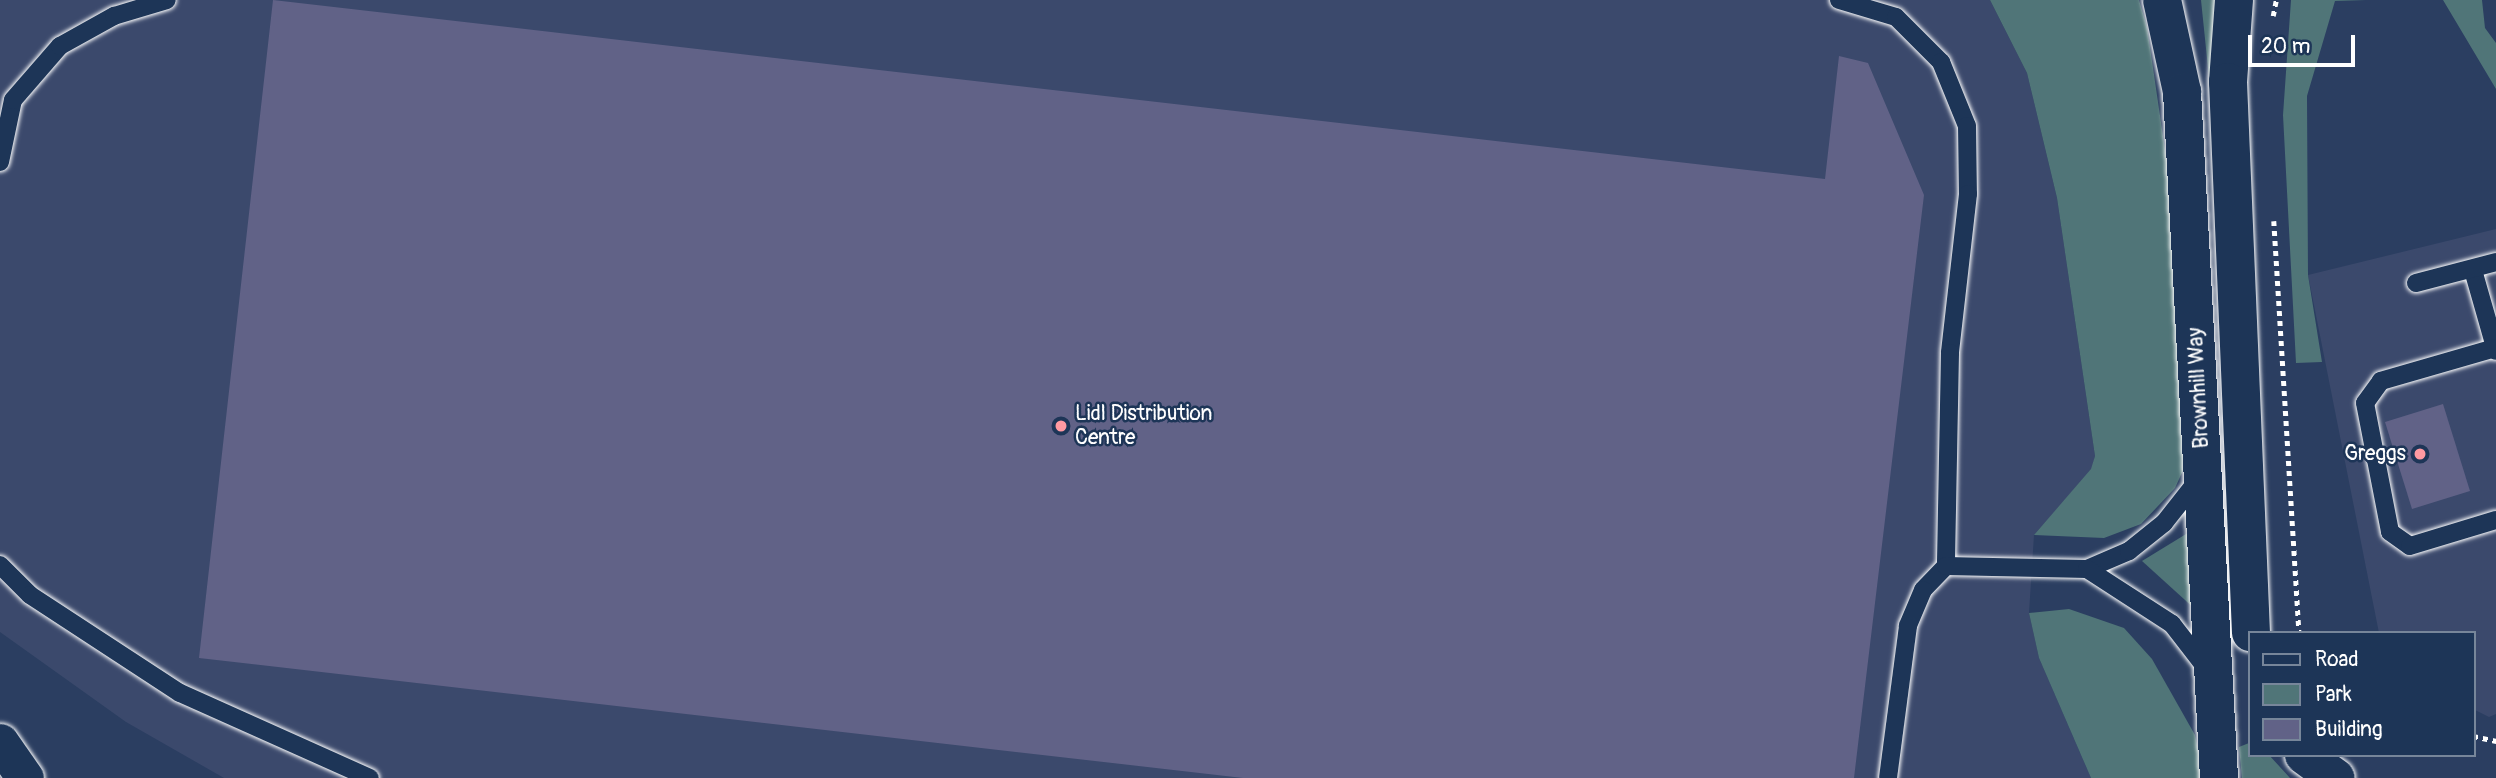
<!DOCTYPE html>
<html>
<head>
<meta charset="utf-8">
<style>
	body { margin:0 }
	#map { position:relative; width:2496px; height:778px; overflow:hidden; background:#2b3e61; font-family:Pangolin,sans-serif }
	div>[style] { position:absolute }
	.built>* { inset:0; background:#3b496c }
	.green>* { inset:0; background:#507578 }
	.building>* { inset:0; background:#616287 }
	.path>* { height:4.5px; margin-top:-2.25px; transform-origin:0; background:repeating-linear-gradient(90deg,#fff 0 5px,transparent 0 10px) }
	.roads { filter:drop-shadow(0 0 2px #fff) drop-shadow(0 0 2px #fff) }
	.service>* { height:18px; margin:-9px; padding:0 9px; transform-origin:9px; border-radius:9px; background:#1d3557 }
	.minor>* { height:37px; margin:-18.5px; padding:0 18.5px; transform-origin:18.5px; border-radius:18.5px; background:#1d3557 }
	.tertiary>* { height:38px; margin:-19px; padding:0 19px; transform-origin:19px; border-radius:19px; background:#1d3557 }
	.dots>* { width:19px; height:19px; translate:-50% -50%; box-sizing:border-box; border:4px solid #1d3557; border-radius:50% }
	span { translate:-50% -50%; white-space:nowrap; text-align:center; line-height:1.15; -webkit-text-stroke:5px #1d3557; paint-order:stroke }
	.street-label { font-size:21px; color:#fff }
	.poi-label { font-size:21px; color:#fff }
	.left { translate:0 -50%; text-align:left }
	.right { translate:-100% -50%; text-align:right }
	.legend { position:absolute; left:2248px; top:631px; width:228px; height:126px; box-sizing:border-box; background:#1d3557; border:2px solid #77869a; margin:0; padding:9px 12px; list-style:none; font-size:21px; color:#fff }
	.legend li { display:flex; align-items:center; gap:14px; height:35px }
	.legend b { width:35px; border:2px solid #77869a }
	.scale { position:absolute; left:2248px; top:35px; width:107px; height:32px; box-sizing:border-box; border:4px solid #fff; border-top:0; padding-left:9px; font-size:21px; line-height:24px; white-space:nowrap; color:#fff; -webkit-text-stroke:5px #1d3557; paint-order:stroke }
</style>
</head>
<body>
<div id="map">
	<div class="built">
		<i style="clip-path:polygon(0 0,1990px 0,2027px 73px,2057px 198px,2095px 456px,2092px 469px,2034px 535px,2029px 613px,2039px 658px,2091px 778px,224px 778px,126px 722px,0 632px)"></i>
		<i style="clip-path:polygon(2496px 229px,2496px 714px,2489px 717px,2473px 709px,2473px 633px,2379px 633px,2308px 275px)"></i>
	</div>
	<div class="green">
		<i style="clip-path:polygon(1990px 0,2139px 0,2147px 27px,2171px 191px,2185px 466px,2175px 488px,2141px 524px,2104px 538px,2034px 535px,2091px 469px,2095px 456px,2057px 198px,2027px 73px)"></i>
		<i style="clip-path:polygon(2201px 0,2225px 0,2211px 97px)"></i>
		<i style="clip-path:polygon(2291px 0,2366px 0,2335px 1px,2307px 96px,2308px 275px,2322px 362px,2296px 363px,2283px 115px)"></i>
		<i style="clip-path:polygon(2443px 0,2482px 0,2485px 28px,2496px 43px,2496px 89px)"></i>
		<i style="clip-path:polygon(2191px 531px,2196px 610px,2142px 561px)"></i>
		<i style="clip-path:polygon(2069px 609px,2124px 628px,2152px 659px,2195px 735px,2204px 778px,2091px 778px,2039px 658px,2029px 613px)"></i>
		<i style="clip-path:polygon(2249px 743px,2249px 755px,2269px 755px,2290px 778px,2242px 778px,2239px 747px)"></i>
	</div>
	<div class="building">
		<i style="clip-path:polygon(273px 0,1825px 179px,1839px 56px,1868px 63px,1924px 195px,1854px 778px,1243px 778px,199px 658px)"></i>
		<i style="clip-path:polygon(2443px 404px,2470px 491px,2412px 509px,2385px 422px)"></i>
	</div>
	<div class="path">
		<i style="left:2273px;top:16px;width:16px;rotate:-79deg"></i>
		<i style="left:2274px;top:221px;width:413px;rotate:86.5deg"></i>
		<i style="left:2473px;top:736px;width:24px;rotate:12deg"></i>
	</div>
	<div class="roads">
		<div class="service">
			<i style="left:1839px;top:0;width:59px;rotate:16.6deg"></i>
			<i style="left:1896px;top:17px;width:64px;rotate:45deg"></i>
			<i style="left:1941px;top:62px;width:69px;rotate:67.9deg"></i>
			<i style="left:1967px;top:126px;width:68px;rotate:89.2deg"></i>
			<i style="left:1968px;top:194px;width:160px;rotate:96.5deg"></i>
			<i style="left:1950px;top:353px;width:213px;rotate:91.1deg"></i>
			<i style="left:1946px;top:566px;width:33px;rotate:134deg"></i>
			<i style="left:1923px;top:590px;width:39px;rotate:113deg"></i>
			<i style="left:1908px;top:626px;width:153px;rotate:97.5deg"></i>
			<i style="left:0;top:162px;width:63px;rotate:-78.2deg"></i>
			<i style="left:13px;top:100px;width:72px;rotate:-49deg"></i>
			<i style="left:60px;top:46px;width:62px;rotate:-29.1deg"></i>
			<i style="left:114px;top:16px;width:55px;rotate:-16.8deg"></i>
			<i style="left:2473px;top:270px;width:84px;rotate:74.1deg"></i>
			<i style="left:2416px;top:283px;width:83px;rotate:-14.7deg"></i>
			<i style="left:2495px;top:348px;width:119px;rotate:163.9deg"></i>
			<i style="left:2381px;top:381px;width:27px;rotate:126deg"></i>
			<i style="left:2365px;top:403px;width:131px;rotate:79deg"></i>
			<i style="left:2390px;top:532px;width:24px;rotate:35deg"></i>
			<i style="left:2410px;top:546px;width:90px;rotate:-16.8deg"></i>
			<i style="left:0;top:565px;width:42px;rotate:45deg"></i>
			<i style="left:30px;top:595px;width:179px;rotate:33.2deg"></i>
			<i style="left:180px;top:693px;width:208px;rotate:24.1deg"></i>
			<i style="left:1946px;top:566px;width:141px;rotate:1.2deg"></i>
			<i style="left:2087px;top:569px;width:46px;rotate:-23.2deg"></i>
			<i style="left:2129px;top:551px;width:45px;rotate:-38.7deg"></i>
			<i style="left:2164px;top:523px;width:55px;rotate:-51.7deg"></i>
			<i style="left:2087px;top:569px;width:101px;rotate:32.9deg"></i>
			<i style="left:2172px;top:624px;width:56px;rotate:52.3deg"></i>
		</div>
		<div class="minor">
			<i style="left:0;top:742px;width:44px;rotate:55.2deg"></i>
		</div>
		<div class="tertiary">
			<i style="left:2162px;top:0;width:94px;rotate:77.7deg"></i>
			<i style="left:2182px;top:92px;width:687px;rotate:86.91deg"></i>
			<i style="left:2234px;top:0;width:82px;rotate:94.2deg"></i>
			<i style="left:2228px;top:82px;width:551px;rotate:87.61deg"></i>
			<i style="left:2304px;top:755px;width:39px;rotate:36deg"></i>
		</div>
	</div>
	<div class="dots">
		<i style="left:1061px;top:426px;background:#ff9aa2"></i>
		<i style="left:2420px;top:454px;background:#ff9aa2"></i>
	</div>
	<div class="street-label">
		<span style="left:2199px;top:388px;rotate:-93deg">Brownhill Way</span>
	</div>
	<div class="poi-label">
		<span class="left" style="left:1075px;top:426px">Lidl Distribution<br>Centre</span>
		<span class="right" style="left:2406px;top:454px">Greggs</span>
	</div>
	<ul class="legend">
	<li><b style="height:9px;background:#1d3557"></b>Road</li>
	<li><b style="height:19px;background:#507578"></b>Park</li>
	<li><b style="height:19px;background:#616287"></b>Building</li>
	</ul>
	<div class="scale">20 m</div>
</div>
</body>
</html>
